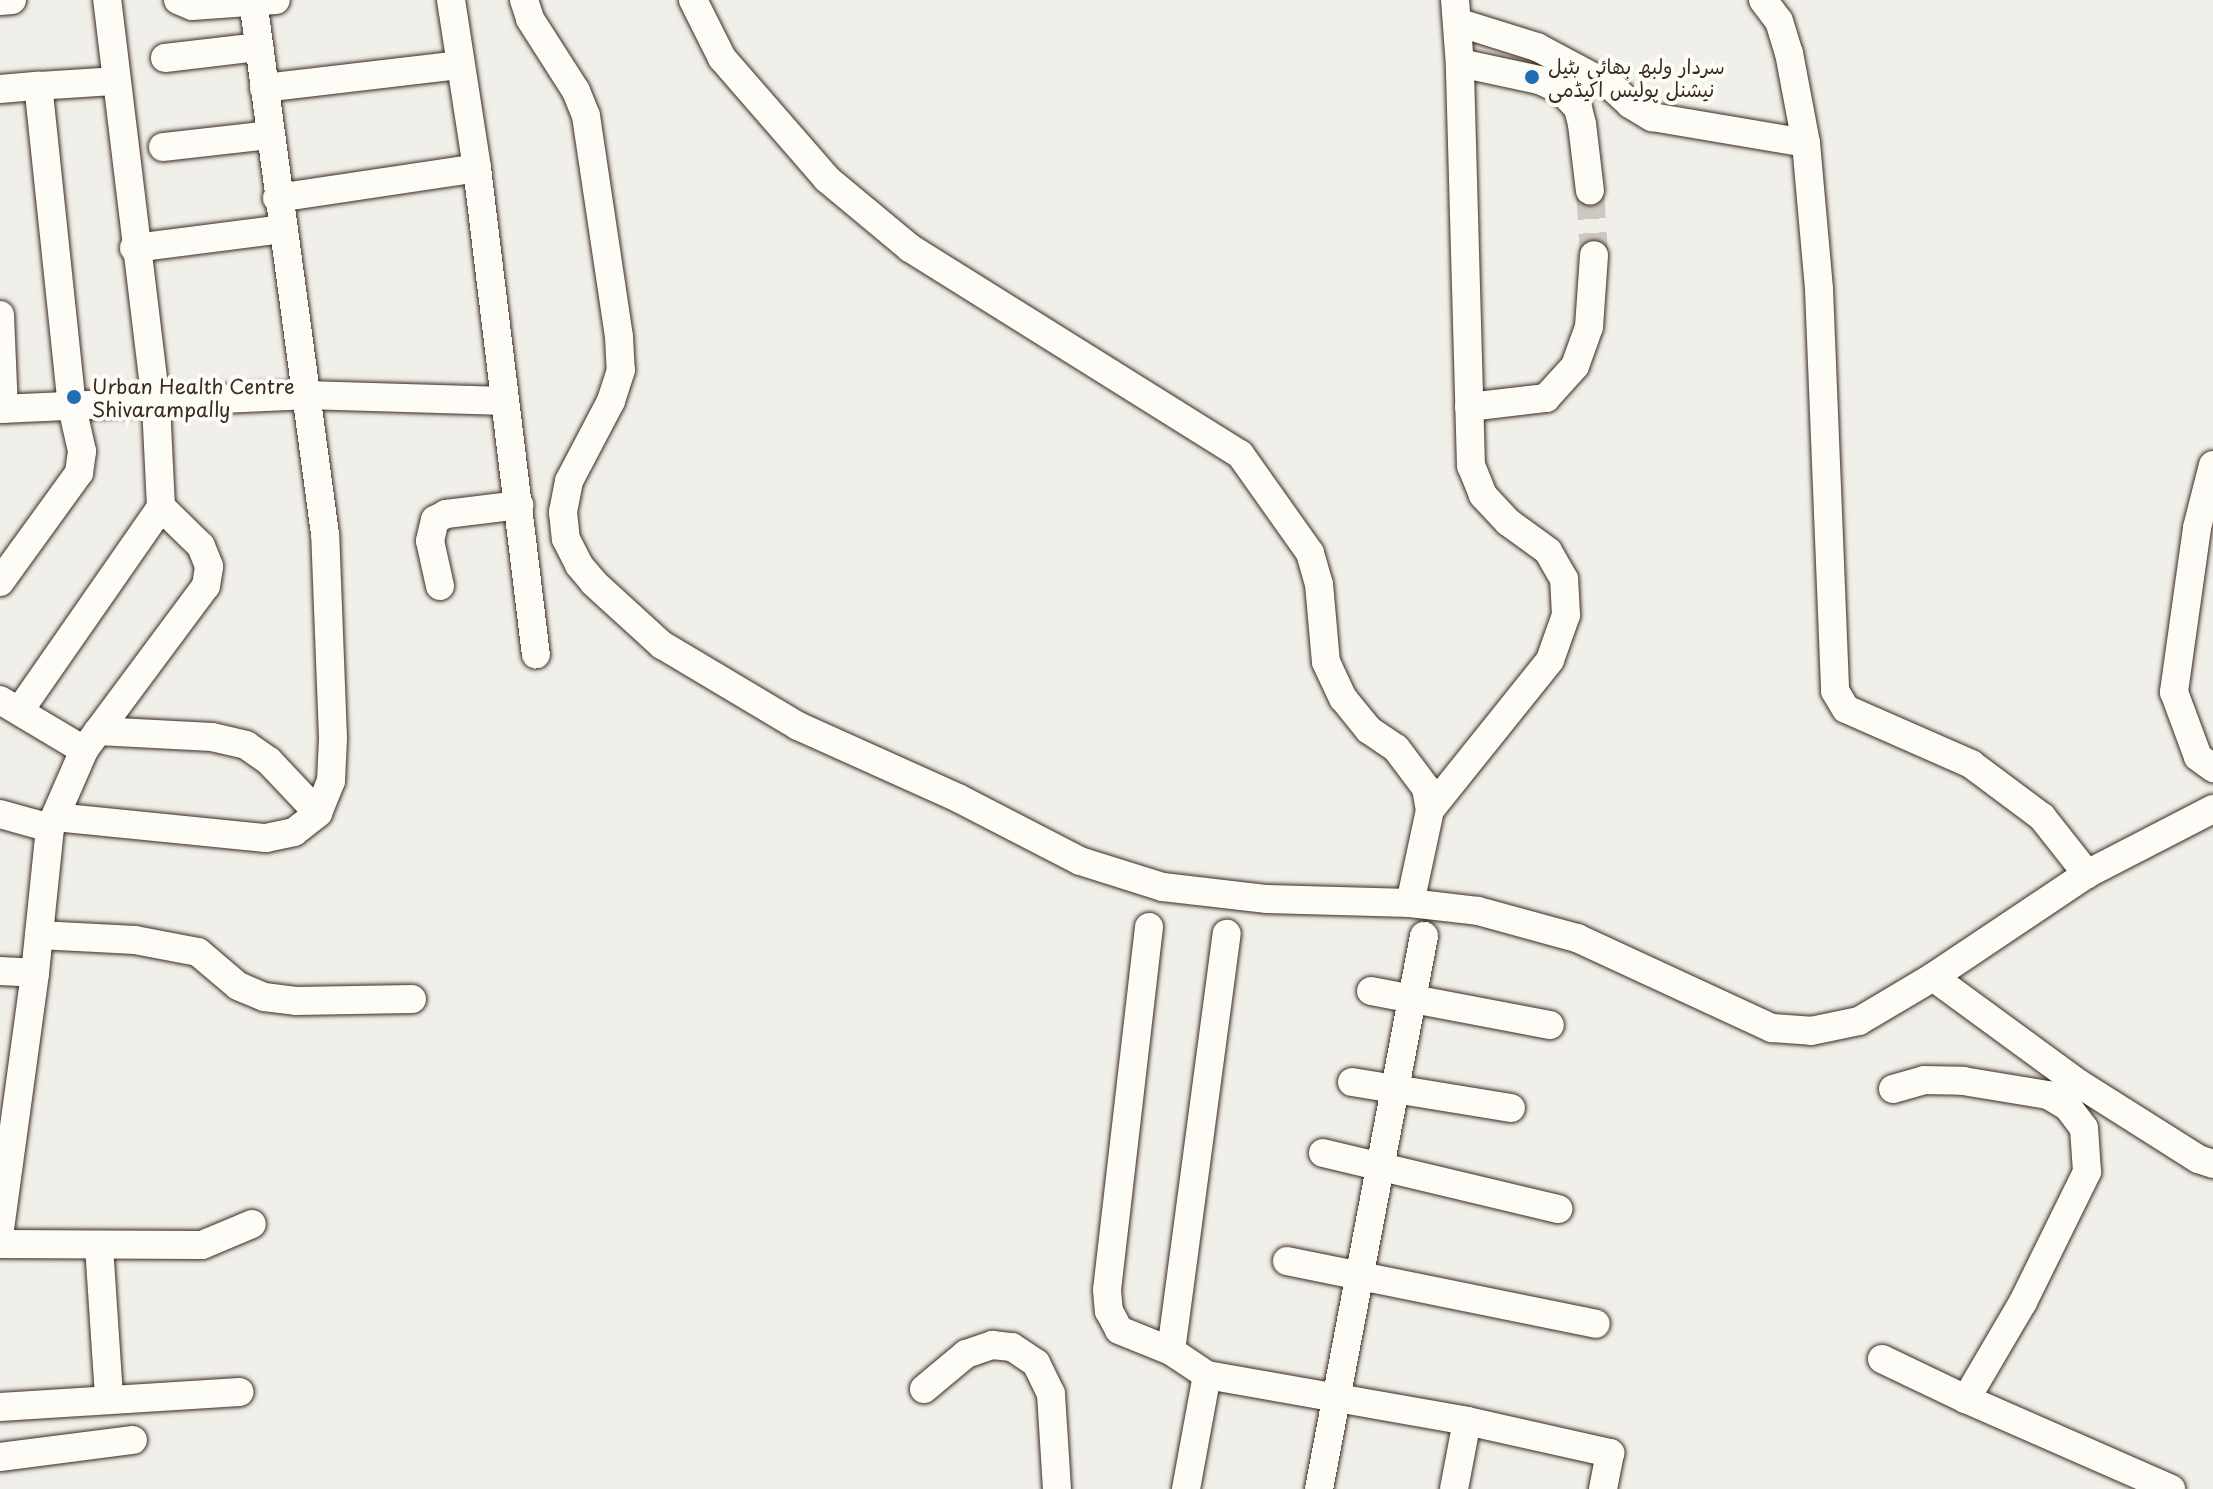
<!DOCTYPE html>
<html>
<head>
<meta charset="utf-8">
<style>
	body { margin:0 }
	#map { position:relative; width:2213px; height:1489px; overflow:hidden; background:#f1efea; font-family:"Playpen Sans","Playpen Sans Arabic",sans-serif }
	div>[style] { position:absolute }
	.minor-tunnel>* { height:28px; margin-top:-14px; transform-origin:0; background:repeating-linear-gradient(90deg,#cdc8c1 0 28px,transparent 0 42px) }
	.roads { filter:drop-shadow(0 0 2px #3b2a1e) drop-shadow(0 0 2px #3b2a1e) }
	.minor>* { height:28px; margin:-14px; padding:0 14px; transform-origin:14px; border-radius:14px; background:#fdfcf7 }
	.dots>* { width:22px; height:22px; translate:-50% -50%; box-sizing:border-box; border:4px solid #fdfcf7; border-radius:50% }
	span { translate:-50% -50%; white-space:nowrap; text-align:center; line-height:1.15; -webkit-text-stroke:8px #fdfcf7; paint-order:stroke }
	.poi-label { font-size:20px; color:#3b2a1e }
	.left { translate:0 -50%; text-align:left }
</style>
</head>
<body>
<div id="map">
	<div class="minor-tunnel">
		<i style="left:1590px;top:191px;width:64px;rotate:86.4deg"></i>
	</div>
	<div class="roads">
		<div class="minor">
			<i style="left:178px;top:0;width:15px;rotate:23deg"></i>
			<i style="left:192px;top:6px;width:84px;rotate:-4.1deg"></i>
			<i style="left:451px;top:0;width:170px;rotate:81.2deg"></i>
			<i style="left:477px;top:168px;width:490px;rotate:83.1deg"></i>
			<i style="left:524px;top:0;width:20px;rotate:72deg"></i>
			<i style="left:530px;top:19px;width:85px;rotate:57.4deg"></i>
			<i style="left:576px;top:91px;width:27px;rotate:68deg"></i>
			<i style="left:586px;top:116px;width:223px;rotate:81.5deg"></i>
			<i style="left:619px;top:337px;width:33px;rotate:87deg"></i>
			<i style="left:621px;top:370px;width:33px;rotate:108deg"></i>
			<i style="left:611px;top:401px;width:90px;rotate:117.7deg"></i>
			<i style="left:569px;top:481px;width:32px;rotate:101deg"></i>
			<i style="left:563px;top:512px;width:27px;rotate:84deg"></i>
			<i style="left:566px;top:539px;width:29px;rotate:63deg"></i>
			<i style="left:579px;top:565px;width:23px;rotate:50deg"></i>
			<i style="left:594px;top:583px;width:92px;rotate:42.4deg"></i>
			<i style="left:662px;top:645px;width:158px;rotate:30.8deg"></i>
			<i style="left:798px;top:726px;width:175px;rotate:24.2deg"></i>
			<i style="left:958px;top:798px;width:137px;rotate:27.3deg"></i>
			<i style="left:1080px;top:861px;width:87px;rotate:17.4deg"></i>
			<i style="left:1163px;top:887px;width:105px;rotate:6.6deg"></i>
			<i style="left:1267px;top:899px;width:143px;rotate:1.6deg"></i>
			<i style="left:1410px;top:903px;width:68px;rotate:6.7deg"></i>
			<i style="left:1478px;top:911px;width:103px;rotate:15.3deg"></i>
			<i style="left:1577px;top:938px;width:215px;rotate:24.8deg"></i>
			<i style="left:1772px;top:1028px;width:39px;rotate:4deg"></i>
			<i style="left:1811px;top:1031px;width:49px;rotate:-11.8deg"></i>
			<i style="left:1859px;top:1021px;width:86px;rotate:-30.7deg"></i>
			<i style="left:1933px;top:977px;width:185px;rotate:-33.8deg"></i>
			<i style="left:2087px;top:874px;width:142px;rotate:-27.3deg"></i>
			<i style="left:693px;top:0;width:65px;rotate:63.4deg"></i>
			<i style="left:722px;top:58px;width:160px;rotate:49deg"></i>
			<i style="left:827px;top:179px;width:108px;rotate:39.7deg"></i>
			<i style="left:910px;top:248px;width:389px;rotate:32deg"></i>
			<i style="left:1240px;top:454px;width:121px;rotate:54.7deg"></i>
			<i style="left:1310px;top:553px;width:32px;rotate:74deg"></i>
			<i style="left:1319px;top:584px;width:78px;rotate:84.9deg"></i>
			<i style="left:1326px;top:662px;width:40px;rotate:65deg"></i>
			<i style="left:1343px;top:698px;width:41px;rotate:50.9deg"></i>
			<i style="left:1369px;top:730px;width:32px;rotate:34deg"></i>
			<i style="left:1396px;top:748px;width:50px;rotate:53.1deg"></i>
			<i style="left:1426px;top:788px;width:22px;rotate:80deg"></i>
			<i style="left:1430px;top:810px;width:95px;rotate:102.1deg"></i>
			<i style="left:1763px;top:0;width:26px;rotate:53deg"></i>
			<i style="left:1779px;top:21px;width:34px;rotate:73deg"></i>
			<i style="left:1789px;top:53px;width:92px;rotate:79.3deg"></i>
			<i style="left:1806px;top:143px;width:147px;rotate:84.9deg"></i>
			<i style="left:1819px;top:289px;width:402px;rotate:87.7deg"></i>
			<i style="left:1835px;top:691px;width:21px;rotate:59deg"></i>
			<i style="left:1846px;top:709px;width:137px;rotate:23.7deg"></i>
			<i style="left:1971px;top:764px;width:89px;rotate:36.7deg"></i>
			<i style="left:2042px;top:817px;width:73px;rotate:51.7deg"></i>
			<i style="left:0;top:1px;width:12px;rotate:-5deg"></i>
			<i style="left:1457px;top:22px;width:84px;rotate:17.4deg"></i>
			<i style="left:1537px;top:47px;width:85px;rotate:28.1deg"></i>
			<i style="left:1612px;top:87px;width:25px;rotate:43deg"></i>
			<i style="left:1630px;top:104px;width:26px;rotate:31deg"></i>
			<i style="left:1652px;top:117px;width:156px;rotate:9.6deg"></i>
			<i style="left:165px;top:58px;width:95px;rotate:-6.7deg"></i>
			<i style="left:1460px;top:63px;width:81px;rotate:12.1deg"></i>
			<i style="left:1539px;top:80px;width:24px;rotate:24deg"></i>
			<i style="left:1561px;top:90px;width:25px;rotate:47deg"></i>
			<i style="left:1578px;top:108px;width:16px;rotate:76deg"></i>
			<i style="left:1582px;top:124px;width:67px;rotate:83.2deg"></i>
			<i style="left:264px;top:88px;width:197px;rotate:-6.7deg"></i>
			<i style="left:0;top:89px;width:38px;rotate:-5deg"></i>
			<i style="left:163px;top:147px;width:108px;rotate:-6.4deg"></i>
			<i style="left:277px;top:198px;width:202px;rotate:-8.5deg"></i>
			<i style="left:134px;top:248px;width:149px;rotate:-7.3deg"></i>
			<i style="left:0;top:315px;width:94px;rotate:87.6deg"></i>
			<i style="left:1469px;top:407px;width:78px;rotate:-6.7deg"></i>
			<i style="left:1546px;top:398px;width:43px;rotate:-47.8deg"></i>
			<i style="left:1575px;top:366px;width:41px;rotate:-70.3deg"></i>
			<i style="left:1589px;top:327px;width:72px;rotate:-86deg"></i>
			<i style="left:0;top:409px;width:305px;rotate:-2.6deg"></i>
			<i style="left:305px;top:395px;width:200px;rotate:1.7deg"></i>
			<i style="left:2213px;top:465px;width:65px;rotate:104.3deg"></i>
			<i style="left:2197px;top:528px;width:166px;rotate:98deg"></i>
			<i style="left:2174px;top:692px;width:69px;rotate:69.7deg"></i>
			<i style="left:2198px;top:757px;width:19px;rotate:36deg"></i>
			<i style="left:0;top:582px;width:135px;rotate:-54.1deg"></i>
			<i style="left:79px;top:473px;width:22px;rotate:-82deg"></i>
			<i style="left:82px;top:451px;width:45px;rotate:-102.8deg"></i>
			<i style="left:72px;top:407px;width:323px;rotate:-96deg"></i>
			<i style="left:38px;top:86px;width:77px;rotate:-3.7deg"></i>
			<i style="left:440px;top:586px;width:46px;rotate:-102.5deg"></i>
			<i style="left:430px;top:541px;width:22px;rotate:-77deg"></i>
			<i style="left:435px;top:520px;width:13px;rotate:-29deg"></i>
			<i style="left:446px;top:514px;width:74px;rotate:-7deg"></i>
			<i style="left:0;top:700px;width:98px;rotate:30.8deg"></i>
			<i style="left:20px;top:710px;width:247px;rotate:-55.2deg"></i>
			<i style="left:161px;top:507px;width:104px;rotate:-92.8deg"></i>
			<i style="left:156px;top:403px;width:406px;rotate:-96.9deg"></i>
			<i style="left:98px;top:731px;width:114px;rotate:3deg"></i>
			<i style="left:212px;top:737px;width:35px;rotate:13deg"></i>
			<i style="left:246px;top:745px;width:28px;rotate:35deg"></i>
			<i style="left:269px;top:761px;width:71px;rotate:46.7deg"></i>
			<i style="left:1430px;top:810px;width:192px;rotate:-51.3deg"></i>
			<i style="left:1550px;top:660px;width:48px;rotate:-70.4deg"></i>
			<i style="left:1566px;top:615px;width:36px;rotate:-93deg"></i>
			<i style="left:1564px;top:579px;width:32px;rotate:-120deg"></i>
			<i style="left:1548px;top:551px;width:49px;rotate:-144.1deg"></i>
			<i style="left:1508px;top:522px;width:37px;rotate:-133deg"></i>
			<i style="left:1483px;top:495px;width:31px;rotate:-112deg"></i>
			<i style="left:1471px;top:466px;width:400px;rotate:-91.6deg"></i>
			<i style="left:1460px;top:66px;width:66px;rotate:-94.3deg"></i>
			<i style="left:0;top:814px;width:52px;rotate:15.6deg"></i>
			<i style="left:55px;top:817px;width:212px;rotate:5.7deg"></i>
			<i style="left:266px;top:838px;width:29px;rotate:-12deg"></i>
			<i style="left:294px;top:832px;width:31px;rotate:-38deg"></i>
			<i style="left:318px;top:813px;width:35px;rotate:-68deg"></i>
			<i style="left:331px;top:781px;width:43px;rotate:-87.3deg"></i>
			<i style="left:333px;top:738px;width:204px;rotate:-92.2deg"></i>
			<i style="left:325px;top:534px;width:539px;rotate:-97.68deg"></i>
			<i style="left:1149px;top:927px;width:365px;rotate:96.6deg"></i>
			<i style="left:1107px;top:1290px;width:21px;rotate:85deg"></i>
			<i style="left:1109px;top:1311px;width:21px;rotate:62deg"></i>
			<i style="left:1119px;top:1330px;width:56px;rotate:22deg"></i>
			<i style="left:1171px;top:1351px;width:43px;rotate:33.7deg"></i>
			<i style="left:1207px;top:1375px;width:264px;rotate:10deg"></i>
			<i style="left:1467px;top:1421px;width:147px;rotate:12.6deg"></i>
			<i style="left:1610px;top:1453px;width:37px;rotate:101deg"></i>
			<i style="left:39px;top:935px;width:96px;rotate:3deg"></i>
			<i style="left:135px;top:940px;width:64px;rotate:10.8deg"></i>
			<i style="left:198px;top:952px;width:52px;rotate:40.4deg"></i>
			<i style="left:238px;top:986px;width:28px;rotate:23deg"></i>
			<i style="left:264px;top:997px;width:32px;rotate:7deg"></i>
			<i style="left:296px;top:1001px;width:116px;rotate:-1deg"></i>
			<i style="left:0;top:971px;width:35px;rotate:3deg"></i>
			<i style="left:1933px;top:977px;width:180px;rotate:36.2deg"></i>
			<i style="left:2078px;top:1083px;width:142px;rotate:32.3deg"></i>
			<i style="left:2198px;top:1159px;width:16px;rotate:18deg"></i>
			<i style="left:1371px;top:991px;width:182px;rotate:10.8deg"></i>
			<i style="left:1352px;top:1082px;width:161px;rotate:9.3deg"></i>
			<i style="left:1893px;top:1089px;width:32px;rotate:-16deg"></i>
			<i style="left:1924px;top:1080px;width:39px;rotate:1deg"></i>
			<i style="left:1963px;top:1081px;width:86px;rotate:9.4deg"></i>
			<i style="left:2048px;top:1095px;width:23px;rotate:31deg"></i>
			<i style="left:2068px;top:1107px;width:26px;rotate:53deg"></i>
			<i style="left:2084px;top:1128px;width:44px;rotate:86.1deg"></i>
			<i style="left:2087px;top:1172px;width:145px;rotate:116.2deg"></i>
			<i style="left:2023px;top:1302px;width:113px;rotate:120.4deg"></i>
			<i style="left:1323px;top:1153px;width:242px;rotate:13.4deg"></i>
			<i style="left:0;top:1229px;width:258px;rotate:-82.2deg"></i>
			<i style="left:35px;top:973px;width:146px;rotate:-84.1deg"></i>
			<i style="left:50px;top:828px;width:85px;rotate:-66.4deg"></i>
			<i style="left:84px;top:750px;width:204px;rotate:-53.4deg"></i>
			<i style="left:206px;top:586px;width:20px;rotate:-81deg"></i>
			<i style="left:209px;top:566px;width:22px;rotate:-112deg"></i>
			<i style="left:201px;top:546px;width:56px;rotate:-135.7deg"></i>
			<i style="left:0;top:1244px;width:202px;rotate:0.3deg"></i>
			<i style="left:202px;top:1245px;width:54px;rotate:-22.8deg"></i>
			<i style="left:99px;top:1246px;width:152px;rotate:86.2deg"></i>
			<i style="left:1287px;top:1261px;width:315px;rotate:11.5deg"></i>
			<i style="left:1171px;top:1351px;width:421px;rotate:-82.4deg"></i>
			<i style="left:1882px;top:1359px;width:93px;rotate:25.5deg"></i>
			<i style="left:1966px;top:1399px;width:224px;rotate:23.7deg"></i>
			<i style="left:924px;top:1389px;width:55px;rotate:-39.8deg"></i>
			<i style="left:966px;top:1354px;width:28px;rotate:-19deg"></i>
			<i style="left:992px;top:1345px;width:20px;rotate:6deg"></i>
			<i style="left:1012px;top:1347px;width:29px;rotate:34deg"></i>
			<i style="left:1036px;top:1363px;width:34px;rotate:64deg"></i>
			<i style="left:1051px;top:1394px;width:95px;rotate:86.4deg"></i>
			<i style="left:0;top:1407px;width:240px;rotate:-3.6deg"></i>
			<i style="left:0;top:1457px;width:134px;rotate:-7.3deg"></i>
			<i style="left:1186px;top:1489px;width:116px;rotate:-79.6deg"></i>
			<i style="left:1319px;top:1489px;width:563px;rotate:-79.25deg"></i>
			<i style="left:1454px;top:1489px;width:69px;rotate:-79.2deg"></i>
		</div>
	</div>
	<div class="dots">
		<i style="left:1532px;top:77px;background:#1f6fb2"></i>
		<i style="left:74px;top:397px;background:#1f6fb2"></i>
	</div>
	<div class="poi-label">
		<span class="left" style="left:1548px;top:78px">سردار ولبھ بھائی پٹیل<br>نیشنل پولیس اکیڈمی</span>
		<span class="left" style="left:92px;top:398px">Urban Health Centre<br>Shivarampally</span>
	</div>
</div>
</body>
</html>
